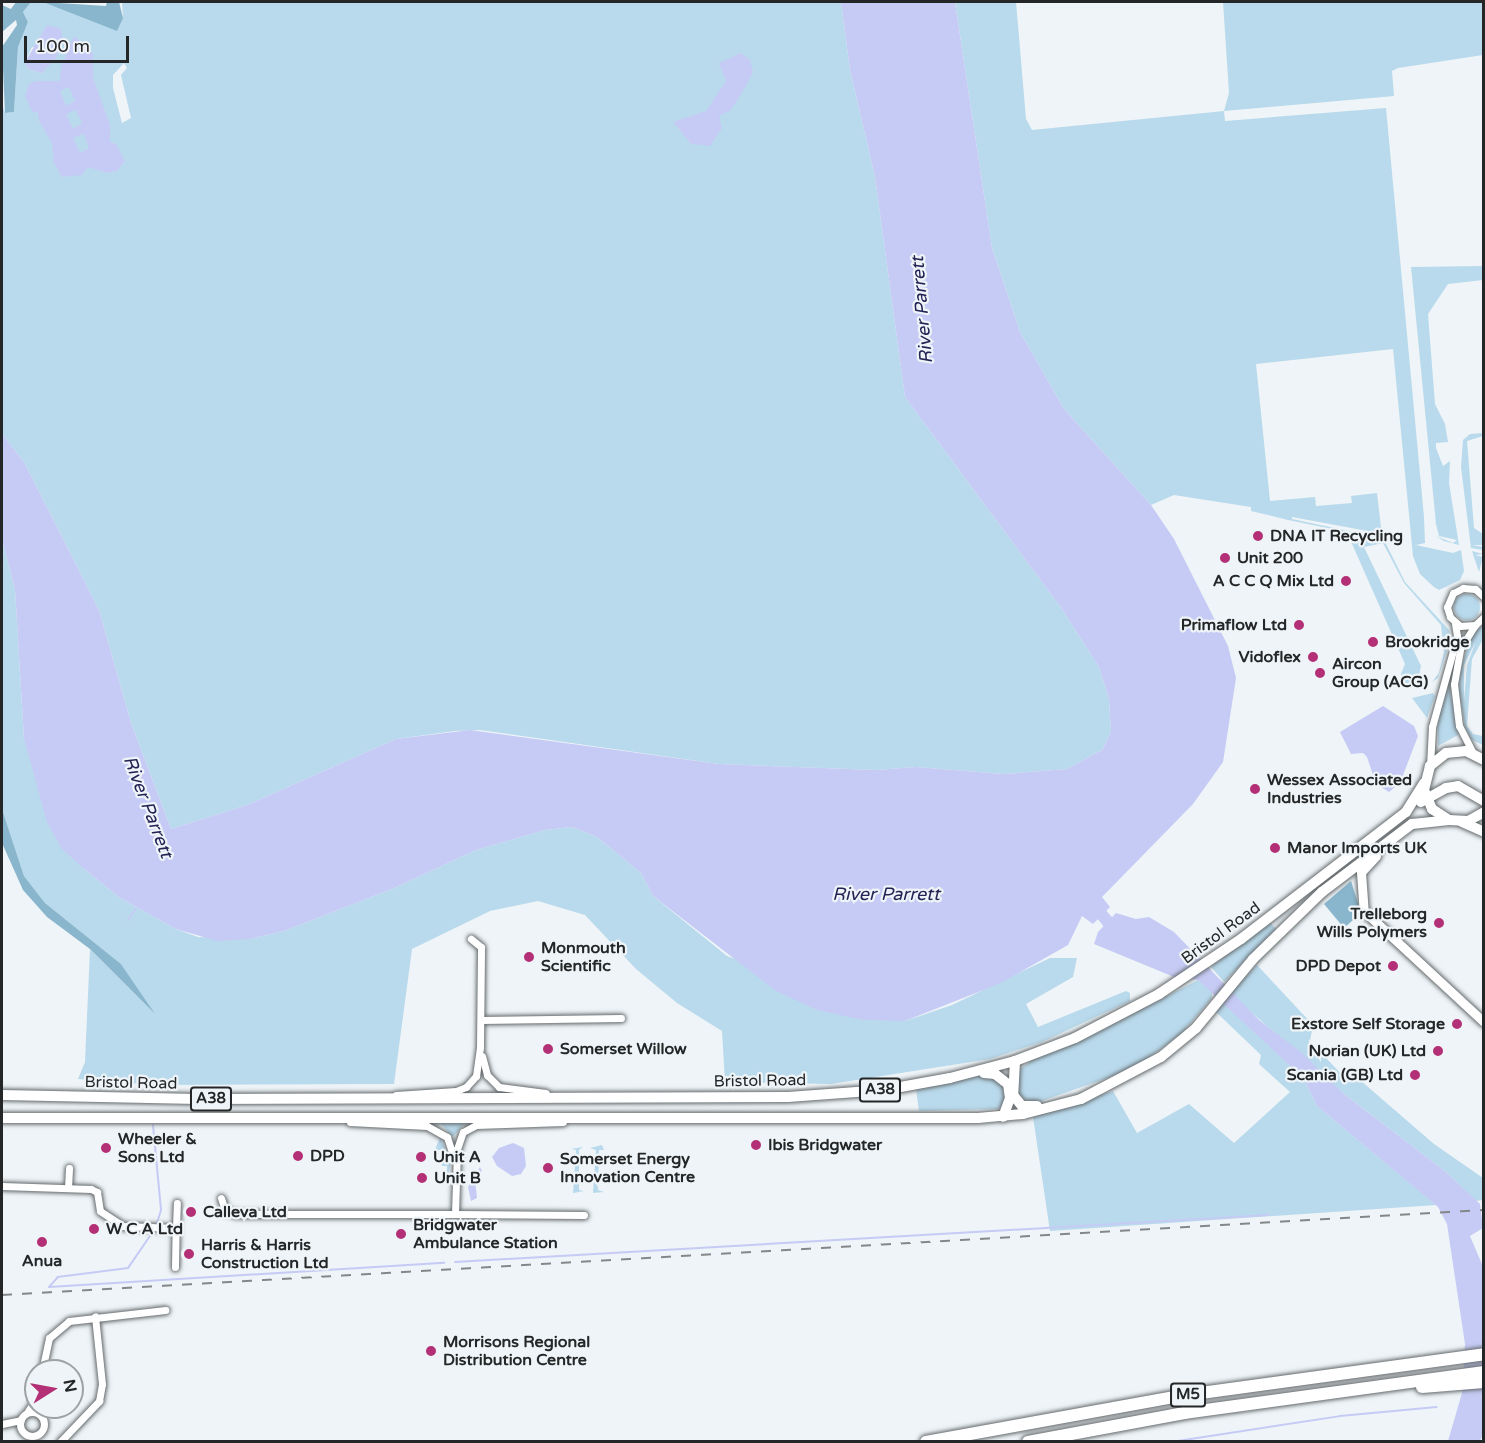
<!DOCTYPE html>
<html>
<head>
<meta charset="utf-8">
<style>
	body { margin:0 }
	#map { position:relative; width:1485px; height:1443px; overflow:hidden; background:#eef4f7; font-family:"Varela Round",sans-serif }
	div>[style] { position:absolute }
	.green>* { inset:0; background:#b9daec }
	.round { border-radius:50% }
	.forest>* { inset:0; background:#89b6cd }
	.water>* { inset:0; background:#c6cbf5 }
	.stream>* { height:2px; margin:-1px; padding:0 1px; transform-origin:1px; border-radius:1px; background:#c6cbf5 }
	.river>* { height:12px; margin:-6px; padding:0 6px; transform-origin:6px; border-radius:6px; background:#c6cbf5 }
	.roads { filter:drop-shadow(0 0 2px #656a6d) drop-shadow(0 0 2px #656a6d) }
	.street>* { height:7px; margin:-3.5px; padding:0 3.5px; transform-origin:3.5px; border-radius:3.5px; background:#fff }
	.street>.ring { margin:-3.5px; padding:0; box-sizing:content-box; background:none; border:7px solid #fff; border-radius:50% }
	.secondary>* { height:9px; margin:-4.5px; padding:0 4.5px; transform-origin:4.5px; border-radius:4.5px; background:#fff }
	.primary>* { height:10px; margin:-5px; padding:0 5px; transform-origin:5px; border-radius:5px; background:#fff }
	.highway>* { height:12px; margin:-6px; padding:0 6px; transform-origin:6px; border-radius:6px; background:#fff }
	.rail>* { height:2px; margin-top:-1px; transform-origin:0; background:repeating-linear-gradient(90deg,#838789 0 10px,transparent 0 20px) }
	.dots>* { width:16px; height:16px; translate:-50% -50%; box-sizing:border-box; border:3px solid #eef4f7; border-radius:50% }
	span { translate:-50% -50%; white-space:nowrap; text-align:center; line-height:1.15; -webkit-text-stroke:4.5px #eef4f7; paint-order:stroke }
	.shield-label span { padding:2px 4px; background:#eef4f7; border:2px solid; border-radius:4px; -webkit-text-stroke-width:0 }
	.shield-label { font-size:15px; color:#242627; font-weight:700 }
	.poi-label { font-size:16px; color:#242627; font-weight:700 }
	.left { translate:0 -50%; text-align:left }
	.right { translate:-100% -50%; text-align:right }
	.street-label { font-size:16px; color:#242627 }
	.water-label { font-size:18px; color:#232355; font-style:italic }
	.frame { position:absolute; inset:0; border:3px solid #242627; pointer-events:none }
	.north { position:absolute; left:24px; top:1359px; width:60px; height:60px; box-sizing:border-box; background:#eef4f7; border:2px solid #9da2a4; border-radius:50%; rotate:79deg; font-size:16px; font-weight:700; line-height:24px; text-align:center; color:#242627 }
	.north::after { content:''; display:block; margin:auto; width:21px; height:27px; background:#b43076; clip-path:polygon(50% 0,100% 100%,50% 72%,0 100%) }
	.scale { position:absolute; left:24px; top:36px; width:105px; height:27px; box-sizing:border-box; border:3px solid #242627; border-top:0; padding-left:8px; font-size:18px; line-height:21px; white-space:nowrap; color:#242627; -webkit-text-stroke:4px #eef4f7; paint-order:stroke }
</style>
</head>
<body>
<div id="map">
	<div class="green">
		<i style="clip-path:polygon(evenodd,31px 2px,43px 2px,89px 18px,123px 18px,122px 2px,841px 2px,850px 70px,875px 177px,905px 397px,1062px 609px,1099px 667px,1109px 699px,1111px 732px,1102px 750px,1067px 769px,1004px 774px,916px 767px,876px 770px,719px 764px,480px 730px,455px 731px,396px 739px,247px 805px,171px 829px,131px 723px,99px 610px,24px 462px,2px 434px,2px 103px,5px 113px,14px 112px,18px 47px,28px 22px,23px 12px,31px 2px,32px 47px,61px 49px,42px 73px,28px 69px,25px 62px,32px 47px,31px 2px,124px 63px,127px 68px,121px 75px,131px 118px,122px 123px,113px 88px,113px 75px,124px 63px)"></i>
		<i style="clip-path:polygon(evenodd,955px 2px,1016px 2px,1026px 119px,1032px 130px,1224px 111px,1229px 93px,1223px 2px,1483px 2px,1483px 55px,1398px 68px,1392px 71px,1394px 96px,1224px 111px,1225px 121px,1386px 108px,1424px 517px,1425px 543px,1416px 545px,1453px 553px,1461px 550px,1464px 571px,1460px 580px,1439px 590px,1434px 587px,1420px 574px,1413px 556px,1393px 349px,1256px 364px,1270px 501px,1315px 497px,1316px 506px,1352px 503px,1351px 496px,1377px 493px,1382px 536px,1405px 582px,1449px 630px,1451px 638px,1438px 678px,1432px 682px,1439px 673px,1444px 652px,1441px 625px,1404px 583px,1383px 543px,1364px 547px,1421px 666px,1417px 686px,1404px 683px,1401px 674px,1405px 664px,1349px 537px,1342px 531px,1288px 520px,1251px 511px,1251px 507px,1174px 495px,1151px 505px,1064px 409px,1020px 332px,992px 248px,955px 2px,1292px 517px,1373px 532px,1376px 537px,1292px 519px,1292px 517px)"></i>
		<i style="clip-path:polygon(1483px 266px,1483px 280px,1448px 284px,1428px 314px,1435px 404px,1445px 424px,1448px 442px,1436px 443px,1436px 448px,1443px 466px,1450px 461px,1449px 483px,1459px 545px,1444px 541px,1436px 536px,1453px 543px,1457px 540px,1439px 536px,1436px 524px,1411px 267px)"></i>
		<i style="clip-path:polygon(1483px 433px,1483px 436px,1467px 441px,1474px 528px,1483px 534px,1483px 545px,1472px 545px,1483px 547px,1483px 550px,1471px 548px,1461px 467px,1463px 440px,1470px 434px)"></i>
		<i style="clip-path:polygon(2px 539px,15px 590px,24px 739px,83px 868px,120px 898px,176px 929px,198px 937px,250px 939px,284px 931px,392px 889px,476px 850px,545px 830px,572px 827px,597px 837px,641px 873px,653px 896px,727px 956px,905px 1021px,952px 1005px,1050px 958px,1077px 958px,1073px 977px,1026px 1004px,1038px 1027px,1126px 991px,1130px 993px,1130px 1001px,1042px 1042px,990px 1059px,831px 1084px,725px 1082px,722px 1031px,677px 1003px,636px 969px,585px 915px,538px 901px,490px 911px,412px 949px,394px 1084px,156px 1085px,78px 1079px,85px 1062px,90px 949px,152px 1011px,121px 964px,45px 903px,24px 876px,2px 809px)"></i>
		<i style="clip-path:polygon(1472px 551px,1483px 554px,1475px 555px,1483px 557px,1479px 572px)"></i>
		<i class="round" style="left:1454px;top:594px;width:26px;height:26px"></i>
		<i style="clip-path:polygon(evenodd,1483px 625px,1483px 639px,1472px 659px,1467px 726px,1473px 734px,1483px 736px,1483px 745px,1472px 740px,1465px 727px,1459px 689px,1461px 668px,1471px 636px,1483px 625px,1476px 641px,1467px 665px,1464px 701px,1464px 665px,1476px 641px)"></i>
		<i style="clip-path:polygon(1449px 682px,1458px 735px,1438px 746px,1438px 719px)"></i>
		<i style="clip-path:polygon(1433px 693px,1435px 696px,1427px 718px,1412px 698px)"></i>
		<i style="clip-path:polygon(1269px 921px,1276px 929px,1224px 982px,1211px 967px)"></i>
		<i style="clip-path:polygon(1257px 965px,1313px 1025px,1310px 1041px,1345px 1078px,1353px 1074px,1434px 1144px,1483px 1178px,1483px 1200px,1476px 1201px,1446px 1172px,1344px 1094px,1234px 997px,1230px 992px)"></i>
		<i style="clip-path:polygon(1198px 980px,1212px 991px,1212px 998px,1182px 1033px,1133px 1069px,1033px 1104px,1018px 1095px,1018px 1071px,1032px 1060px,1098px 1032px)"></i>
		<i style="clip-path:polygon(1222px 1001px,1304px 1079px,1317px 1106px,1436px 1205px,1050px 1231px,1033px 1117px,1113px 1091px,1137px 1133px,1189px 1104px,1234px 1143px,1290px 1092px,1259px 1064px,1261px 1055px,1216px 1012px)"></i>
		<i style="clip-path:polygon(979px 1076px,991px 1077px,1006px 1088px,1005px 1104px,997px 1109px,919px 1111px,916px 1089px)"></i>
		<i style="clip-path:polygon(440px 1123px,462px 1123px,464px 1124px,453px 1137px)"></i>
		<i style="clip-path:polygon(440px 1137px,451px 1162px,447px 1181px,442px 1178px,447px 1177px,447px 1166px,442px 1166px,441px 1150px,435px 1150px)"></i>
		<i style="clip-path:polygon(602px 1145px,604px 1150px,599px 1150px,598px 1190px,604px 1192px,593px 1193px,596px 1150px,590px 1148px)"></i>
		<i style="clip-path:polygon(583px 1147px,579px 1150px,579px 1190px,584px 1191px,573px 1193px,576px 1150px,571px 1149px)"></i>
	</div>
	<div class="forest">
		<i style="clip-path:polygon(16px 2px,31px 2px,23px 12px,28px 22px,18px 47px,14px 112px,5px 113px,2px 47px,17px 25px,16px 20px,2px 32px,2px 5px,11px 9px)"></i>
		<i style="clip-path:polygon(43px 2px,106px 6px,107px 2px,119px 2px,123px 18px,117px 31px)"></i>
		<i style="clip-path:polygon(2px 809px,24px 876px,45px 903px,121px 964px,155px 1014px,90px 949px,47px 917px,23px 890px,2px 843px)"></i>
		<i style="clip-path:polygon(1351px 881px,1361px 913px,1344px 928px,1324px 904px)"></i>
	</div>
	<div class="water">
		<i style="clip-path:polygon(841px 2px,955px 2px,992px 248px,1020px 332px,1064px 409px,1151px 505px,1174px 539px,1228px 646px,1236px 678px,1223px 762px,1193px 804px,1102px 897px,1110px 907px,1093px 924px,1082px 916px,1068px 945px,1001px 983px,905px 1021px,863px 1020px,817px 1010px,776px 991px,653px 896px,641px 873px,597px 837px,572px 827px,545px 830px,476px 850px,392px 889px,284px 931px,250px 939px,217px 941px,176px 929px,120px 898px,83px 868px,62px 849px,47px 822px,24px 739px,15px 590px,2px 539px,2px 434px,24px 462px,99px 610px,131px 723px,171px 829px,247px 805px,396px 739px,470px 730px,719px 764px,876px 770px,916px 767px,1004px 774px,1067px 769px,1102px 750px,1111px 732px,1109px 699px,1099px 667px,1062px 609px,905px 397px,875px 177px,850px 70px)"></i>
		<i style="clip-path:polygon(47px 25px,60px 28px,63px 38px,56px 58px,42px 73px,28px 69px,25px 62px)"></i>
		<i style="clip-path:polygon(evenodd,74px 36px,93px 53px,93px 77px,110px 125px,110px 142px,116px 144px,125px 161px,117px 171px,107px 173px,88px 167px,82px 175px,62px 177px,54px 163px,52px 143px,39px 121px,38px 113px,32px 111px,25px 96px,29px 84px,35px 81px,60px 81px,61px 67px,74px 36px,69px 87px,75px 101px,66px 106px,60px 91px,69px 87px,74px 36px,76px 110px,82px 123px,73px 129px,66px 114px,76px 110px,74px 36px,84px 134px,89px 148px,80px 153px,73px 138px,84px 134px)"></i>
		<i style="clip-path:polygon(741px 53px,750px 60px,753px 72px,747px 84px,731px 110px,719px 116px,722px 128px,710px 146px,691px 144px,673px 122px,706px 111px,726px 81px,719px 63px)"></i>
		<i style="clip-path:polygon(1383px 706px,1414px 726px,1418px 736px,1400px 783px,1389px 792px,1376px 784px,1367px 757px,1363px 753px,1351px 754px,1340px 732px)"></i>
		<i style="clip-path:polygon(1116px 913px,1136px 919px,1149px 917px,1174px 932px,1259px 1020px,1301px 1052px,1344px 1094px,1446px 1172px,1480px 1204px,1483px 1228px,1470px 1236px,1484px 1269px,1484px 1432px,1480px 1441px,1448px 1441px,1462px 1393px,1465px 1344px,1447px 1224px,1438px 1207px,1317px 1106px,1304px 1079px,1198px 980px,1174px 977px,1094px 944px,1098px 932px)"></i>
		<i style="clip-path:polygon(513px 1143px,524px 1148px,526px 1166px,521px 1174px,512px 1176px,497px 1166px,492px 1157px,499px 1148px)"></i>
		<i style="clip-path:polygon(480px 1167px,482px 1171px,475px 1179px,477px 1198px,471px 1201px,468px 1187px)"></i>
	</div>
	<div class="stream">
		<i style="left:128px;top:920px;width:14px;rotate:-56deg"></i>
		<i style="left:153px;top:1125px;width:85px;rotate:84.6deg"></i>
		<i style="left:161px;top:1210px;width:14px;rotate:107deg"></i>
		<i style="left:152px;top:1233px;width:42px;rotate:124.4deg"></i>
		<i style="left:128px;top:1268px;width:71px;rotate:172.7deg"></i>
		<i style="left:58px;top:1277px;width:13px;rotate:132deg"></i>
		<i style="left:49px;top:1287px;width:396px;rotate:-3.5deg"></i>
		<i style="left:455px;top:1262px;width:815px;rotate:-3.3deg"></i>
		<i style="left:1171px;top:1442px;width:171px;rotate:-8.7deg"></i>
		<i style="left:1340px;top:1416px;width:97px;rotate:-5.3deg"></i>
	</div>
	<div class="river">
		<i style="left:1092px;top:903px;width:25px;rotate:50deg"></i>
		<i style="left:1108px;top:922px;width:15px;rotate:16deg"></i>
	</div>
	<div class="roads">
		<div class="street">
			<i style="left:1484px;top:597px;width:12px;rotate:-138deg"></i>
			<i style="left:1475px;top:589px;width:12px;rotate:-175deg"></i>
			<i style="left:1463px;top:588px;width:11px;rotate:153deg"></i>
			<i style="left:1453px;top:593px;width:15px;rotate:113deg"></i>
			<i style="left:1447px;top:607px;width:10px;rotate:73deg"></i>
			<i style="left:1450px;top:617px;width:13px;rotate:42deg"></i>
			<i style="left:1460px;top:626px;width:15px;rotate:-4deg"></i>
			<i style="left:1475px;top:625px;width:12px;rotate:-42deg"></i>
			<i style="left:1473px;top:753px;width:30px;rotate:-117deg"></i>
			<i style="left:1459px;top:726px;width:42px;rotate:-96.8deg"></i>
			<i style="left:1454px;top:684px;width:36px;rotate:-80deg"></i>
			<i style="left:1460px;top:649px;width:28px;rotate:-58deg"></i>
			<i style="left:1430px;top:766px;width:39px;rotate:-87deg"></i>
			<i style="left:1432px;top:727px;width:94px;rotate:-74.6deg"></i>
			<i style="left:1457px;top:636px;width:13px;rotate:-99deg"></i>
			<i style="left:481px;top:1020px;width:140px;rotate:-0.8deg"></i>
			<i style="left:482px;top:1056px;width:20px;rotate:75deg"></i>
			<i style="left:487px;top:1075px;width:17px;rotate:45deg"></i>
			<i style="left:499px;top:1087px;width:47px;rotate:7.3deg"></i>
			<i style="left:396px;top:1095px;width:60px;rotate:-3.8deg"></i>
			<i style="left:456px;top:1091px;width:11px;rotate:-22deg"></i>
			<i style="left:466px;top:1087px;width:15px;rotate:-48deg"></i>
			<i style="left:476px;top:1076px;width:29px;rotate:-82deg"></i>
			<i style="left:480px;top:1047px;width:100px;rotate:-89.4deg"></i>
			<i style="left:481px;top:947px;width:13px;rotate:-141deg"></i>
			<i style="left:350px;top:1122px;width:77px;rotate:3deg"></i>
			<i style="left:427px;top:1126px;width:23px;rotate:29deg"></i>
			<i style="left:447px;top:1137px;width:20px;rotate:72deg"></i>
			<i style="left:2px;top:1186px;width:89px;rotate:1.9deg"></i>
			<i style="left:91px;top:1189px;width:7px;rotate:27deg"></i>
			<i style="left:97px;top:1192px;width:19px;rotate:81deg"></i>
			<i style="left:100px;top:1211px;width:27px;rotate:33deg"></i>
			<i style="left:123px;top:1226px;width:53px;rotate:2.2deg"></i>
			<i style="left:176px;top:1228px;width:25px;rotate:-88deg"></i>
			<i style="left:68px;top:1188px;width:20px;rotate:-87deg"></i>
			<i style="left:221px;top:1198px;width:13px;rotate:72deg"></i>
			<i style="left:225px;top:1210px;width:12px;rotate:20deg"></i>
			<i style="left:236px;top:1214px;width:219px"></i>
			<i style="left:455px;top:1214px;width:65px;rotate:-88.2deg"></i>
			<i style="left:457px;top:1149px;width:18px;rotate:-71deg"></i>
			<i style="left:463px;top:1132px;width:15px;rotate:-28deg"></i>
			<i style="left:476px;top:1125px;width:87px;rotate:-2deg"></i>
			<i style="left:455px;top:1214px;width:129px;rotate:0.4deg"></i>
			<i style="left:175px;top:1267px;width:39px;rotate:-89deg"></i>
			<i style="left:42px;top:1371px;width:34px;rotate:-78deg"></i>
			<i style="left:49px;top:1338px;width:26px;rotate:-40deg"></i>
			<i style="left:69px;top:1321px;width:97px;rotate:-6.5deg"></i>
			<i style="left:28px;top:1411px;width:14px;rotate:-56deg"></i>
			<i class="ring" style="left:20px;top:1412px;width:17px;height:17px"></i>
			<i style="left:2px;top:1424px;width:19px;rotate:-12deg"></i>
			<i style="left:60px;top:1442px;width:57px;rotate:-46.4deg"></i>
			<i style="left:99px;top:1401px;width:17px;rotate:-80deg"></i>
			<i style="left:102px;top:1384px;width:68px;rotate:-95.9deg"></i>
		</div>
		<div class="secondary">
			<i style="left:1376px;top:856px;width:22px;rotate:133deg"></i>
			<i style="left:1361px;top:872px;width:39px;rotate:86deg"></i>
			<i style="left:1364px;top:911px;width:163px;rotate:42.8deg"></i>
		</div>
		<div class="primary">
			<i style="left:1484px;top:760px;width:20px;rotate:-153deg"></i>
			<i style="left:1466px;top:751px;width:20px;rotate:174deg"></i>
			<i style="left:1446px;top:753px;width:21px;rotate:141deg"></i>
			<i style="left:1430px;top:766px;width:25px;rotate:104deg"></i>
			<i style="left:1424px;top:790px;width:21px;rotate:67deg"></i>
			<i style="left:1432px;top:809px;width:20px;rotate:33deg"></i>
			<i style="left:1449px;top:820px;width:19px;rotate:3deg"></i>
			<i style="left:1468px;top:821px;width:18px;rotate:-29deg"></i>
			<i style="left:1421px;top:802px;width:29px;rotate:-29deg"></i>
			<i style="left:1446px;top:788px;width:12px;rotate:-9deg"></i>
			<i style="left:1458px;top:786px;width:30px;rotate:30deg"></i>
			<i style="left:1462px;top:822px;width:24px;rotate:24deg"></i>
			<i style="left:1015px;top:1061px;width:34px;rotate:93deg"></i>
			<i style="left:1013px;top:1095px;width:14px;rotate:51deg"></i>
			<i style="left:1022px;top:1106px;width:15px"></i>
			<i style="left:984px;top:1073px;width:11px;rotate:5deg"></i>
			<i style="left:995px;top:1074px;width:16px;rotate:38deg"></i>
			<i style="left:1008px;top:1084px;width:14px;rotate:82deg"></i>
			<i style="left:1010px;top:1098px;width:20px;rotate:110deg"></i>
			<i style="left:2px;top:1095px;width:196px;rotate:1.2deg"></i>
			<i style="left:198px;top:1099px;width:590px;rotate:-0.19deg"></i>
			<i style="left:788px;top:1097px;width:96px;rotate:-4.2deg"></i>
			<i style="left:884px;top:1090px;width:67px;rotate:-10.3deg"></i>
			<i style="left:950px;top:1078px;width:67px;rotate:-14.7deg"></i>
			<i style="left:1015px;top:1061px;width:64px;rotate:-21deg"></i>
			<i style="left:1075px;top:1038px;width:95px;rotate:-27.6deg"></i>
			<i style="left:1159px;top:994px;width:99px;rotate:-33.9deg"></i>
			<i style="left:1241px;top:939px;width:208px;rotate:-37.6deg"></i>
			<i style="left:1406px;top:812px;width:34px;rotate:-58deg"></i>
			<i style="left:2px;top:1118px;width:976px"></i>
			<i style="left:978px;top:1118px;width:45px;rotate:-5.1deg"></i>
			<i style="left:1023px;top:1114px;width:60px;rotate:-14.5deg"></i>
			<i style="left:1081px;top:1099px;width:90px;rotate:-27.7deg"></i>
			<i style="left:1161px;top:1057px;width:45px;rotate:-39.6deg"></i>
			<i style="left:1196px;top:1028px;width:89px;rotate:-50.4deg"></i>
			<i style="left:1253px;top:959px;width:96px;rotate:-44.2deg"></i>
			<i style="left:1322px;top:892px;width:113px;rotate:-37.1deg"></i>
			<i style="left:1412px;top:824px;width:37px;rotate:-6deg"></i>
		</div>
		<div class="highway">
			<i style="left:1422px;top:1387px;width:62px;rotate:-4.6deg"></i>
			<i style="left:926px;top:1442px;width:257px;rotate:-10.3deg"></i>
			<i style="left:1179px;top:1396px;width:308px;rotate:-7.8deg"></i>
			<i style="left:1028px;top:1442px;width:159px;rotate:-10.5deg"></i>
			<i style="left:1184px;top:1413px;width:303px;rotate:-7.8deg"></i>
		</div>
	</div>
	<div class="rail">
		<i style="left:2px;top:1295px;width:1484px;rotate:-3.28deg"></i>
	</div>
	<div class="dots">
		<i style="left:1258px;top:536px;background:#b43076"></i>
		<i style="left:1225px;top:558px;background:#b43076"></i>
		<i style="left:1346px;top:581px;background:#b43076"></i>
		<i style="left:1299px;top:625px;background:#b43076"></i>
		<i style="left:1373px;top:642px;background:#b43076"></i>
		<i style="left:1313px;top:657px;background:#b43076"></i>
		<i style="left:1320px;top:673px;background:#b43076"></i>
		<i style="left:1255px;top:789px;background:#b43076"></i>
		<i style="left:1275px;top:848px;background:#b43076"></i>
		<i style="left:1439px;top:923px;background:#b43076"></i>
		<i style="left:529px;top:957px;background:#b43076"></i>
		<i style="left:1393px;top:966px;background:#b43076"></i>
		<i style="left:1457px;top:1024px;background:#b43076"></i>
		<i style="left:548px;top:1049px;background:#b43076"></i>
		<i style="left:1438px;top:1051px;background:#b43076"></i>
		<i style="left:1415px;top:1075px;background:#b43076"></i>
		<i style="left:756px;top:1145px;background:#b43076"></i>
		<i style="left:106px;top:1148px;background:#b43076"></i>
		<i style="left:298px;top:1156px;background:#b43076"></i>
		<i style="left:421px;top:1157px;background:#b43076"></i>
		<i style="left:548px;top:1168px;background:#b43076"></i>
		<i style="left:422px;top:1178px;background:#b43076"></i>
		<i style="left:191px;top:1212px;background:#b43076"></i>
		<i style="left:94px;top:1229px;background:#b43076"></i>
		<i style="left:401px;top:1234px;background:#b43076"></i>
		<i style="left:42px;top:1242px;background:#b43076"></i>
		<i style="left:189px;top:1254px;background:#b43076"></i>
		<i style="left:431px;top:1351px;background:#b43076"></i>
	</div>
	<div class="shield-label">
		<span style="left:880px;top:1090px">A38</span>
		<span style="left:211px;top:1099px">A38</span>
		<span style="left:1188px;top:1395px">M5</span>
	</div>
	<div class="poi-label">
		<span class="left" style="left:1270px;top:536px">DNA IT Recycling</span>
		<span class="left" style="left:1237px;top:558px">Unit 200</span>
		<span class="right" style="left:1334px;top:581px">A C C Q Mix Ltd</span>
		<span class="right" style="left:1287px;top:625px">Primaflow Ltd</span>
		<span class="left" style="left:1385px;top:642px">Brookridge</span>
		<span class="right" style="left:1301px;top:657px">Vidoflex</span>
		<span class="left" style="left:1332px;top:673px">Aircon<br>Group (ACG)</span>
		<span class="left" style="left:1267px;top:789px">Wessex Associated<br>Industries</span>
		<span class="left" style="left:1287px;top:848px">Manor Imports UK</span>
		<span class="right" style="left:1427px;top:923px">Trelleborg<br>Wills Polymers</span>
		<span class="left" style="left:541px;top:957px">Monmouth<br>Scientific</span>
		<span class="right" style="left:1381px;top:966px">DPD Depot</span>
		<span class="right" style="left:1445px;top:1024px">Exstore Self Storage</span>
		<span class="left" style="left:560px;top:1049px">Somerset Willow</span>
		<span class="right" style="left:1426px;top:1051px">Norian (UK) Ltd</span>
		<span class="right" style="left:1403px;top:1075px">Scania (GB) Ltd</span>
		<span class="left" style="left:118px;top:1148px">Wheeler &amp;<br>Sons Ltd</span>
		<span class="left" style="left:768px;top:1145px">Ibis Bridgwater</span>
		<span class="left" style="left:310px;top:1156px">DPD</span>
		<span class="left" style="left:433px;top:1157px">Unit A</span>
		<span class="left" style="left:560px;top:1168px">Somerset Energy<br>Innovation Centre</span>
		<span class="left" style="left:434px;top:1178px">Unit B</span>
		<span class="left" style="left:203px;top:1212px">Calleva Ltd</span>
		<span class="left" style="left:413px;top:1234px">Bridgwater<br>Ambulance Station</span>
		<span class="left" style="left:106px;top:1229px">W C A Ltd</span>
		<span class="left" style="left:201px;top:1254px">Harris &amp; Harris<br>Construction Ltd</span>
		<span style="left:42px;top:1261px">Anua</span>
		<span class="left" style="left:443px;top:1351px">Morrisons Regional<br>Distribution Centre</span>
	</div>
	<div class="street-label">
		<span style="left:1221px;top:933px;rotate:-36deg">Bristol Road</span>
		<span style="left:760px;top:1081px;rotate:-1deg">Bristol Road</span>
		<span style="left:131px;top:1083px;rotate:1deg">Bristol Road</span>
	</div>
	<div class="water-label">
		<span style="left:922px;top:310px;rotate:-95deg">River Parrett</span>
		<span style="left:148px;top:807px;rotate:69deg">River Parrett</span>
		<span style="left:886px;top:894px">River Parrett</span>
	</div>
	<div class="frame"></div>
	<div class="north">N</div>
	<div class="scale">100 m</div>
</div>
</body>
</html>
